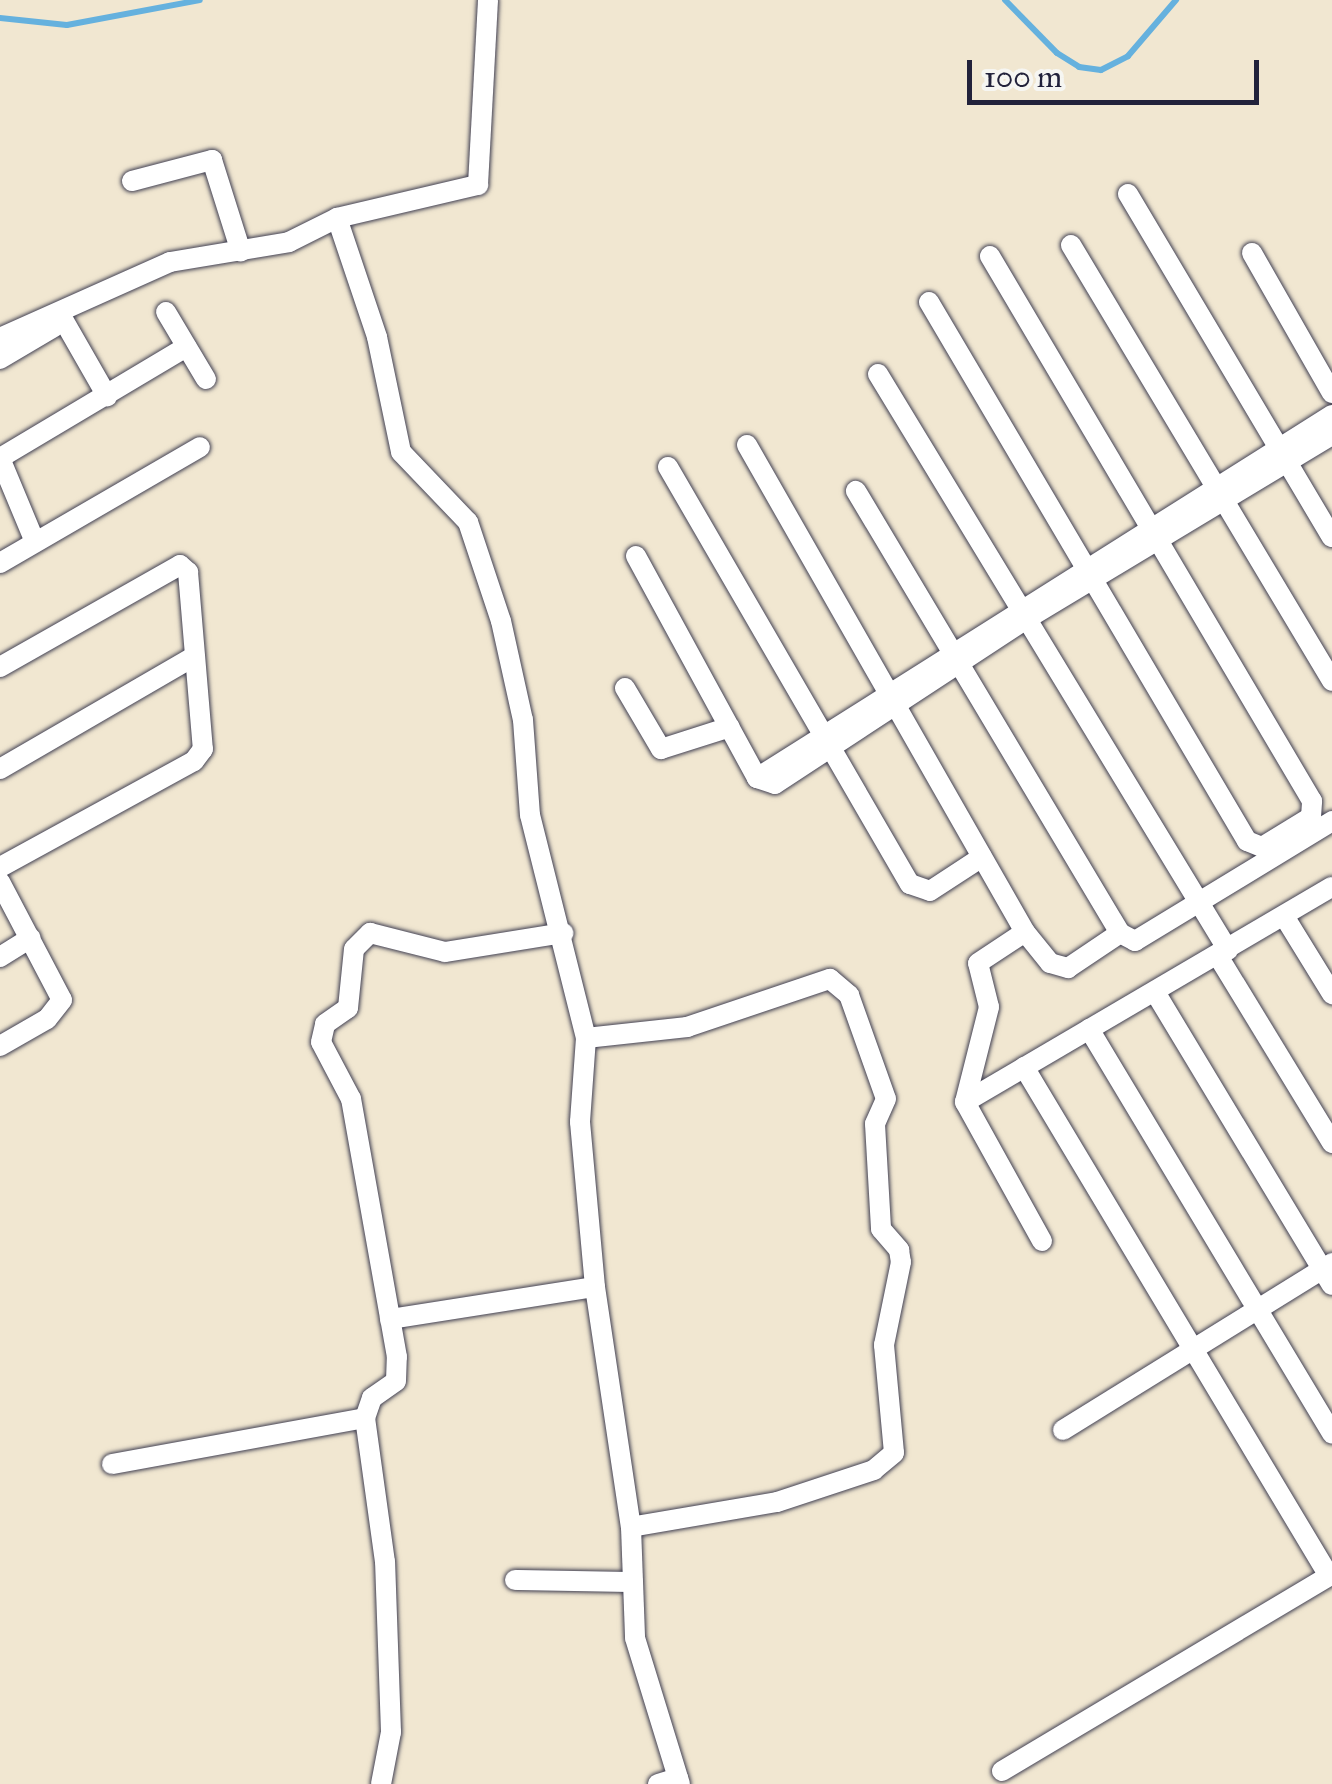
<!DOCTYPE html>
<html>
<head>
<meta charset="utf-8">
<style>
	body { margin:0 }
	#map { position:relative; width:1332px; height:1784px; overflow:hidden; background:#f1e7d1; font-family:"IM FELL Great Primer",serif }
	div>[style] { position:absolute }
	.stream>* { height:6px; margin:-3px; padding:0 3px; transform-origin:3px; border-radius:3px; background:#65b1de }
	.roads { filter:drop-shadow(0 0 2px #414052) drop-shadow(0 0 2px #414052) }
	.minor>* { height:20px; margin:-10px; padding:0 10px; transform-origin:10px; border-radius:10px; background:#fff }
	span { translate:-50% -50%; white-space:nowrap; text-align:center; line-height:1.15; -webkit-text-stroke:8px #f6f6f2; paint-order:stroke }
	.scale { position:absolute; left:967px; top:60px; width:292px; height:45px; box-sizing:border-box; border:5px solid #22223b; border-top:0; padding-left:12px; font-size:30px; line-height:35px; white-space:nowrap; color:#22223b; -webkit-text-stroke:8px #f6f6f2; paint-order:stroke }
</style>
</head>
<body>
<div id="map">
	<div class="stream">
		<i style="left:1005px;top:0;width:74px;rotate:45.5deg"></i>
		<i style="left:1057px;top:53px;width:26px;rotate:32deg"></i>
		<i style="left:1079px;top:67px;width:22px;rotate:8deg"></i>
		<i style="left:1101px;top:70px;width:30px;rotate:-27deg"></i>
		<i style="left:1128px;top:56px;width:74px;rotate:-49.4deg"></i>
		<i style="left:0;top:18px;width:67px;rotate:6deg"></i>
		<i style="left:67px;top:25px;width:135px;rotate:-10.6deg"></i>
	</div>
	<div class="roads">
		<div class="minor">
			<i style="left:132px;top:181px;width:83px;rotate:-14.7deg"></i>
			<i style="left:212px;top:160px;width:96px;rotate:72.5deg"></i>
			<i style="left:1128px;top:194px;width:399px;rotate:59.3deg"></i>
			<i style="left:337px;top:218px;width:145px;rotate:-13.2deg"></i>
			<i style="left:478px;top:185px;width:185px;rotate:-86.9deg"></i>
			<i style="left:1071px;top:245px;width:508px;rotate:59.09deg"></i>
			<i style="left:1252px;top:253px;width:161px;rotate:60.3deg"></i>
			<i style="left:929px;top:302px;width:626px;rotate:59.46deg"></i>
			<i style="left:1247px;top:841px;width:16px;rotate:22deg"></i>
			<i style="left:1262px;top:847px;width:57px;rotate:-31.5deg"></i>
			<i style="left:1311px;top:817px;width:16px;rotate:-86deg"></i>
			<i style="left:1312px;top:801px;width:633px;rotate:-120.58deg"></i>
			<i style="left:166px;top:312px;width:78px;rotate:59.2deg"></i>
			<i style="left:60px;top:314px;width:95px;rotate:60.2deg"></i>
			<i style="left:0;top:338px;width:186px;rotate:-24.1deg"></i>
			<i style="left:170px;top:262px;width:121px;rotate:-9.5deg"></i>
			<i style="left:289px;top:242px;width:54px;rotate:-26.6deg"></i>
			<i style="left:337px;top:218px;width:126px;rotate:71.4deg"></i>
			<i style="left:377px;top:337px;width:117px;rotate:78.2deg"></i>
			<i style="left:401px;top:452px;width:97px;rotate:46.3deg"></i>
			<i style="left:468px;top:522px;width:104px;rotate:71.6deg"></i>
			<i style="left:501px;top:621px;width:101px;rotate:77.5deg"></i>
			<i style="left:523px;top:720px;width:95px;rotate:85.8deg"></i>
			<i style="left:530px;top:815px;width:230px;rotate:75.9deg"></i>
			<i style="left:586px;top:1038px;width:84px;rotate:94.1deg"></i>
			<i style="left:580px;top:1122px;width:166px;rotate:84.8deg"></i>
			<i style="left:595px;top:1287px;width:243px;rotate:81.5deg"></i>
			<i style="left:631px;top:1527px;width:111px;rotate:87.9deg"></i>
			<i style="left:635px;top:1638px;width:153px;rotate:72.9deg"></i>
			<i style="left:0;top:359px;width:63px;rotate:-30.7deg"></i>
			<i style="left:878px;top:374px;width:674px;rotate:58.72deg"></i>
			<i style="left:1332px;top:415px;width:680px;rotate:147.74deg"></i>
			<i style="left:757px;top:778px;width:19px;rotate:18deg"></i>
			<i style="left:775px;top:784px;width:299px;rotate:-33.3deg"></i>
			<i style="left:1025px;top:620px;width:358px;rotate:-31.1deg"></i>
			<i style="left:747px;top:445px;width:561px;rotate:60.28deg"></i>
			<i style="left:1025px;top:932px;width:40px;rotate:51deg"></i>
			<i style="left:1050px;top:963px;width:19px;rotate:16deg"></i>
			<i style="left:1068px;top:968px;width:63px;rotate:-33.9deg"></i>
			<i style="left:1120px;top:933px;width:515px;rotate:-120.85deg"></i>
			<i style="left:0;top:458px;width:217px;rotate:-30.8deg"></i>
			<i style="left:0;top:458px;width:91px;rotate:67.4deg"></i>
			<i style="left:668px;top:467px;width:482px;rotate:59.9deg"></i>
			<i style="left:910px;top:884px;width:21px;rotate:19deg"></i>
			<i style="left:930px;top:891px;width:62px;rotate:-33.2deg"></i>
			<i style="left:636px;top:556px;width:253px;rotate:61.4deg"></i>
			<i style="left:0;top:563px;width:231px;rotate:-30.1deg"></i>
			<i style="left:0;top:667px;width:207px;rotate:-29.5deg"></i>
			<i style="left:180px;top:565px;width:11px;rotate:41deg"></i>
			<i style="left:188px;top:572px;width:178px;rotate:85.2deg"></i>
			<i style="left:203px;top:749px;width:15px;rotate:127deg"></i>
			<i style="left:194px;top:761px;width:221px;rotate:151.3deg"></i>
			<i style="left:625px;top:688px;width:71px;rotate:59.5deg"></i>
			<i style="left:661px;top:749px;width:72px;rotate:-17.7deg"></i>
			<i style="left:0;top:769px;width:225px;rotate:-30.1deg"></i>
			<i style="left:0;top:882px;width:133px;rotate:62.3deg"></i>
			<i style="left:62px;top:1000px;width:24px;rotate:128deg"></i>
			<i style="left:47px;top:1019px;width:54px;rotate:150.1deg"></i>
			<i style="left:1284px;top:916px;width:92px;rotate:58.4deg"></i>
			<i style="left:1120px;top:933px;width:17px;rotate:28deg"></i>
			<i style="left:1135px;top:941px;width:231px;rotate:-31.3deg"></i>
			<i style="left:1218px;top:956px;width:219px;rotate:58.6deg"></i>
			<i style="left:0;top:957px;width:36px;rotate:-32deg"></i>
			<i style="left:1155px;top:992px;width:342px;rotate:58.9deg"></i>
			<i style="left:1089px;top:1029px;width:472px;rotate:59deg"></i>
			<i style="left:586px;top:1038px;width:102px;rotate:-6.2deg"></i>
			<i style="left:687px;top:1027px;width:151px;rotate:-18.6deg"></i>
			<i style="left:830px;top:979px;width:25px;rotate:40deg"></i>
			<i style="left:849px;top:995px;width:110px;rotate:70.4deg"></i>
			<i style="left:886px;top:1099px;width:27px;rotate:114deg"></i>
			<i style="left:875px;top:1124px;width:105px;rotate:86.7deg"></i>
			<i style="left:881px;top:1229px;width:28px;rotate:49deg"></i>
			<i style="left:899px;top:1250px;width:12px;rotate:81deg"></i>
			<i style="left:901px;top:1262px;width:85px;rotate:101.6deg"></i>
			<i style="left:884px;top:1345px;width:108px;rotate:84.7deg"></i>
			<i style="left:894px;top:1453px;width:26px;rotate:140deg"></i>
			<i style="left:874px;top:1470px;width:102px;rotate:161.7deg"></i>
			<i style="left:777px;top:1502px;width:148px;rotate:170.3deg"></i>
			<i style="left:1024px;top:1067px;width:593px;rotate:59.07deg"></i>
			<i style="left:965px;top:1102px;width:98px;rotate:-75.8deg"></i>
			<i style="left:989px;top:1007px;width:45px;rotate:-104deg"></i>
			<i style="left:978px;top:963px;width:56px;rotate:-33.4deg"></i>
			<i style="left:1042px;top:1241px;width:159px;rotate:-119deg"></i>
			<i style="left:965px;top:1102px;width:425px;rotate:-30.4deg"></i>
			<i style="left:390px;top:1319px;width:207px;rotate:-8.9deg"></i>
			<i style="left:1063px;top:1430px;width:317px;rotate:-31.8deg"></i>
			<i style="left:112px;top:1464px;width:257px;rotate:-10.3deg"></i>
			<i style="left:515px;top:1580px;width:118px;rotate:1deg"></i>
			<i style="left:1002px;top:1771px;width:384px;rotate:-30.8deg"></i>
			<i style="left:381px;top:1784px;width:53px;rotate:-79.1deg"></i>
			<i style="left:391px;top:1732px;width:170px;rotate:-92deg"></i>
			<i style="left:385px;top:1562px;width:145px;rotate:-97.9deg"></i>
			<i style="left:365px;top:1418px;width:21px;rotate:-71deg"></i>
			<i style="left:372px;top:1398px;width:29px;rotate:-35deg"></i>
			<i style="left:396px;top:1381px;width:24px;rotate:-88deg"></i>
			<i style="left:397px;top:1357px;width:262px;rotate:-100.1deg"></i>
			<i style="left:351px;top:1099px;width:64px;rotate:-117.8deg"></i>
			<i style="left:321px;top:1042px;width:18px;rotate:-77deg"></i>
			<i style="left:325px;top:1024px;width:28px;rotate:-35deg"></i>
			<i style="left:348px;top:1008px;width:59px;rotate:-84.2deg"></i>
			<i style="left:354px;top:949px;width:23px;rotate:-45deg"></i>
			<i style="left:370px;top:933px;width:77px;rotate:14.2deg"></i>
			<i style="left:445px;top:952px;width:120px;rotate:-9.1deg"></i>
			<i style="left:658px;top:1784px;width:21px;rotate:-17deg"></i>
		</div>
	</div>
	<div class="scale">100 m</div>
</div>
</body>
</html>
